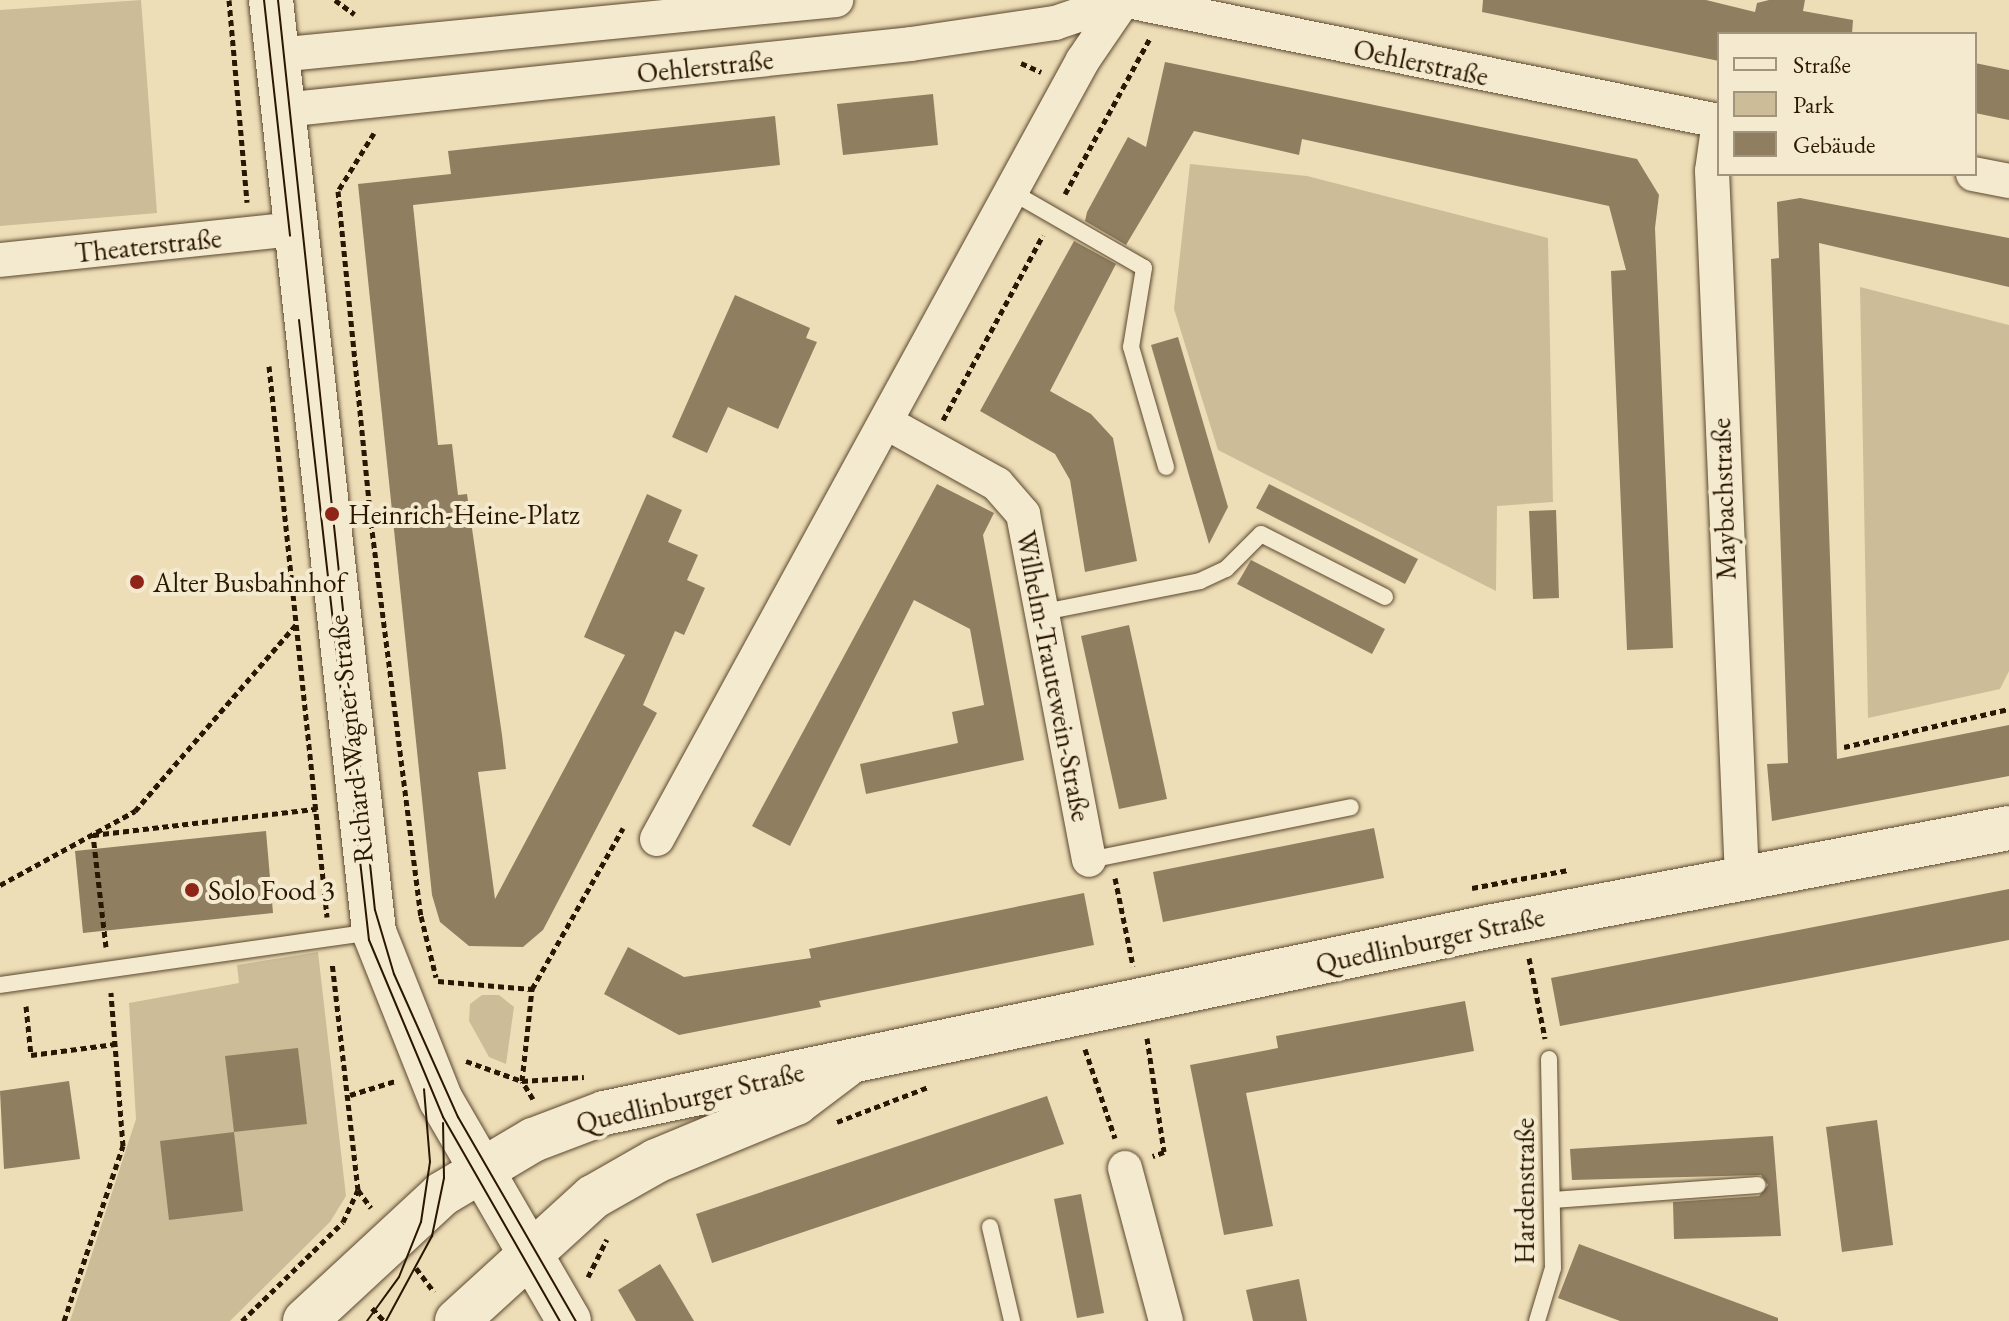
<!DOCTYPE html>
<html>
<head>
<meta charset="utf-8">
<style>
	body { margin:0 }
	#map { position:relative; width:2009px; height:1321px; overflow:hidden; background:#eedeb7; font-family:"EB Garamond",serif }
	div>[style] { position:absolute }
	.green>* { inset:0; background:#cdbc98 }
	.building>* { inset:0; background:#907e60 }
	.path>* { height:5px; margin-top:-2.5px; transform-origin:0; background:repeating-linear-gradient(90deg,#2a1601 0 6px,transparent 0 10px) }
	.roads { filter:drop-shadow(0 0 2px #5b482e) drop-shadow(0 0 2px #5b482e) }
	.lane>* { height:16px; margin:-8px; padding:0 8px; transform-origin:8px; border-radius:8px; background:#f4ead0 }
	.street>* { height:34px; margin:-17px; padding:0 17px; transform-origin:17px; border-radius:17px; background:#f4ead0 }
	.secondary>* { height:44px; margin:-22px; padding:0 22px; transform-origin:22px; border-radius:22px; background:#f4ead0 }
	.tram>* { height:2px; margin:-1px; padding:0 1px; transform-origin:1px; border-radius:1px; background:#2a1601 }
	.dots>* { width:22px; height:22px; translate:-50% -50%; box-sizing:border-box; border:4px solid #f4ead0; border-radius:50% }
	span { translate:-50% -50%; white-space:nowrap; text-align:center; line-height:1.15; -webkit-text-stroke:8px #f4ead0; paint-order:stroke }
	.street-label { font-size:28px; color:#2a1601 }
	.poi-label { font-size:28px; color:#2a1601 }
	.left { translate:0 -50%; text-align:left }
	.legend { position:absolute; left:1717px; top:32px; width:260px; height:144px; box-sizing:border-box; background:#f4ead0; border:2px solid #a3957d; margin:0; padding:10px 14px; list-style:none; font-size:24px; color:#2a1601 }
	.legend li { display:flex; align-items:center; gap:16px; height:40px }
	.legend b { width:40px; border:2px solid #a3957d }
</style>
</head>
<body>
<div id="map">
	<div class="green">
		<i style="clip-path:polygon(141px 0,157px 213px,0 226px,0 10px)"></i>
		<i style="clip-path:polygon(1190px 164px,1307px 176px,1548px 238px,1553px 502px,1497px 506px,1496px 591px,1218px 450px,1174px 309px)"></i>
		<i style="clip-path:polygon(1860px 287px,2009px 325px,2009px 671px,2000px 689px,1868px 718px)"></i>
		<i style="clip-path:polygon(318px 952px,346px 1196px,330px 1222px,230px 1321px,70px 1321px,136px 1119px,129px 1003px,239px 983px,237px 965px)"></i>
		<i style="clip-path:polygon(482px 995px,499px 995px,514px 1007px,506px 1064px,489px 1057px,469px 1021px,470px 1004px)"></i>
	</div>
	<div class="building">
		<i style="clip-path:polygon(1483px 0,1706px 0,1755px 12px,1757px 3px,1769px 0,1805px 0,1803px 11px,1853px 20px,1852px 34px,1719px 34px,1719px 61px,1482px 12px)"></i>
		<i style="clip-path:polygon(1165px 62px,1637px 159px,1659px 195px,1655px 228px,1673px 648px,1627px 650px,1611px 271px,1626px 270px,1609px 206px,1302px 139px,1299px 155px,1194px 131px,1126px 245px,1085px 221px,1087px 212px,1128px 137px,1146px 147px)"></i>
		<i style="clip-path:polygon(1975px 63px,2009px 70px,2009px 120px,1975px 113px)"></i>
		<i style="clip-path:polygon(933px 94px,938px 145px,843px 155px,837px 104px)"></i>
		<i style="clip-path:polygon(775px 116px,780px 165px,413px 205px,438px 445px,452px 444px,458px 495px,467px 494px,502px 735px,506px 769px,478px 772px,495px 899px,625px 655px,584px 637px,647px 494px,682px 510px,668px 542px,698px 555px,687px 580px,705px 588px,684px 635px,675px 631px,643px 705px,657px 713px,543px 930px,523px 947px,469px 946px,440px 922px,432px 895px,358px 184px,451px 174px,448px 151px)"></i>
		<i style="clip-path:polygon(1800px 198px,2009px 238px,2009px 287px,1819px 243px,1837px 759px,2009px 725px,2009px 776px,1772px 821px,1767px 764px,1788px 763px,1771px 259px,1779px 258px,1777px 202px)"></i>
		<i style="clip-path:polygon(1074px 241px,1116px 264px,1050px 391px,1091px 414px,1113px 438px,1137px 561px,1085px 572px,1070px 480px,1055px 454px,980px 411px)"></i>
		<i style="clip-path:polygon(735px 295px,810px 328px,806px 338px,817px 342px,778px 429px,728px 407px,707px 453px,672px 437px)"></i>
		<i style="clip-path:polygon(1178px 337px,1228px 507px,1209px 544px,1151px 345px)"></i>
		<i style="clip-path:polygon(937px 484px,994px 513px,983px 535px,1024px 760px,866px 794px,860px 764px,958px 743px,952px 712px,984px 705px,970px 629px,914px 600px,790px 846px,752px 826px)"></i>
		<i style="clip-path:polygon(1269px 484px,1418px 559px,1405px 584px,1256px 508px)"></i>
		<i style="clip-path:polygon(1556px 510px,1559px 598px,1533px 599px,1529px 511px)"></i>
		<i style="clip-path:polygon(1251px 560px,1385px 629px,1372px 654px,1237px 584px)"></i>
		<i style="clip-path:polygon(1129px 625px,1167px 799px,1119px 809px,1081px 636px)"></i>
		<i style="clip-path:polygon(1374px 828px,1384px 878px,1163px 922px,1153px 872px)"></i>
		<i style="clip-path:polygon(266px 831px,273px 913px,83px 933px,75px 851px)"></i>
		<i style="clip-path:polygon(2009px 889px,2009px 940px,1560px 1026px,1551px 978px)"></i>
		<i style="clip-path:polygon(1084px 893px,1094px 945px,819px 1001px,821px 1007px,679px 1035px,604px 994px,628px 947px,684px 977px,811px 958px,809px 949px)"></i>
		<i style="clip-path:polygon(1465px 1001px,1474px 1051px,1246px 1093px,1273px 1226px,1224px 1235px,1190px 1065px,1278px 1048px,1276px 1036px)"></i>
		<i style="clip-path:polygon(298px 1048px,307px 1124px,234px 1132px,225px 1056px)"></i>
		<i style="clip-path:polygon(69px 1081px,80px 1159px,4px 1169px,0 1091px)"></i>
		<i style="clip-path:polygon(1047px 1096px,1064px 1144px,712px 1263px,696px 1214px)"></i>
		<i style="clip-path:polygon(1877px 1120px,1893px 1245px,1842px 1252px,1826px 1127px)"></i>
		<i style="clip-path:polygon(234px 1132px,243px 1211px,169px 1220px,160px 1141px)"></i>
		<i style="clip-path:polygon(1773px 1136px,1781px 1236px,1674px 1239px,1673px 1202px,1759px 1196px,1768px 1185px,1761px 1175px,1572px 1180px,1570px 1149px)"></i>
		<i style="clip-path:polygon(1081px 1194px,1104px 1313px,1077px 1318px,1054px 1199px)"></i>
		<i style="clip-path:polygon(1579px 1244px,1778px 1318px,1778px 1321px,1620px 1321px,1558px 1298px)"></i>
		<i style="clip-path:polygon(660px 1264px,674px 1287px,694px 1321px,636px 1321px,618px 1290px)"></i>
		<i style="clip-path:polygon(1299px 1279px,1307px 1321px,1253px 1321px,1246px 1290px)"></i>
	</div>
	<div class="path">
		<i style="left:229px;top:0;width:203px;rotate:84.9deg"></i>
		<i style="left:335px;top:0;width:24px;rotate:36deg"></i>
		<i style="left:1021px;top:63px;width:22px;rotate:24deg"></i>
		<i style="left:374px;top:133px;width:68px;rotate:121.8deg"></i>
		<i style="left:338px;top:191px;width:333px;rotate:84.3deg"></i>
		<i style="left:371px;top:522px;width:397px;rotate:82.8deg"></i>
		<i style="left:421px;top:916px;width:63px;rotate:76.2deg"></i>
		<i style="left:1065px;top:194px;width:178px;rotate:-61.4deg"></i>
		<i style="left:269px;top:366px;width:554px;rotate:83.99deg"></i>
		<i style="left:943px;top:420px;width:210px;rotate:-61.6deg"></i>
		<i style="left:1844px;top:747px;width:169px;rotate:-13deg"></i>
		<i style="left:1115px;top:878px;width:90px;rotate:78.4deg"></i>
		<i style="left:0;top:885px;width:154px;rotate:-28.7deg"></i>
		<i style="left:135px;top:811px;width:248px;rotate:-49.2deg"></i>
		<i style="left:1472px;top:888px;width:98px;rotate:-10.6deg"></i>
		<i style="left:106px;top:947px;width:113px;rotate:-96.6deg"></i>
		<i style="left:93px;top:835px;width:225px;rotate:-6.7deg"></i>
		<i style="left:1529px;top:958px;width:82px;rotate:78.7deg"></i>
		<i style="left:438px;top:981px;width:94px;rotate:4.9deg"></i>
		<i style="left:26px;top:1006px;width:49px;rotate:84.2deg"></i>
		<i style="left:31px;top:1055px;width:85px;rotate:-7.5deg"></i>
		<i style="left:1147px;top:1038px;width:115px;rotate:81.5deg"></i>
		<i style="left:1164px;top:1152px;width:12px;rotate:160deg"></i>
		<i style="left:1085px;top:1049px;width:94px;rotate:71.4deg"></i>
		<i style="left:466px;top:1061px;width:59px;rotate:19.7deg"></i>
		<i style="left:522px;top:1081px;width:62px;rotate:-3.7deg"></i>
		<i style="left:350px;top:1095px;width:47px;rotate:-17.3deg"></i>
		<i style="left:533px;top:1099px;width:21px;rotate:-121deg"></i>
		<i style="left:522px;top:1081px;width:93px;rotate:-83.8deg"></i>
		<i style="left:532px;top:989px;width:185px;rotate:-60.5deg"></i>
		<i style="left:837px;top:1122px;width:97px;rotate:-21deg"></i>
		<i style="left:358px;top:1190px;width:22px;rotate:54deg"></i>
		<i style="left:416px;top:1268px;width:30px;rotate:53deg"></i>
		<i style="left:588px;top:1277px;width:42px;rotate:-63.4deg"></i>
		<i style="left:372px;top:1308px;width:18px;rotate:47deg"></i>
		<i style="left:64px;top:1321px;width:185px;rotate:-71.4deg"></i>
		<i style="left:123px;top:1146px;width:154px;rotate:-94.5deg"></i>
		<i style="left:242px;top:1321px;width:141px;rotate:-44.4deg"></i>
		<i style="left:343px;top:1222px;width:35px;rotate:-65deg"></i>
		<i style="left:358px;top:1190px;width:229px;rotate:-96.5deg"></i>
	</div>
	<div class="roads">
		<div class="lane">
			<i style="left:1012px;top:192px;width:152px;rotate:29.9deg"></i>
			<i style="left:1144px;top:268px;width:80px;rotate:99.3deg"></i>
			<i style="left:1131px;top:347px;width:125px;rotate:73.7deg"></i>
			<i style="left:1044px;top:612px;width:159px;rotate:-11.2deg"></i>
			<i style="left:1200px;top:581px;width:29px;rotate:-25deg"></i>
			<i style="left:1226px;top:569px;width:49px;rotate:-45deg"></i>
			<i style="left:1261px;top:534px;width:139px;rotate:26.9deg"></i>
			<i style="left:1089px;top:860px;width:267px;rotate:-11.4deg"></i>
			<i style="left:0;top:985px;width:377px;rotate:-8.1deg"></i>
			<i style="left:1554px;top:1200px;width:204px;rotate:-4.2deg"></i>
			<i style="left:990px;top:1227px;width:97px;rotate:76.8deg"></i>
			<i style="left:1537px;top:1321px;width:55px;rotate:-73.2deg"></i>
			<i style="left:1553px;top:1268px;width:209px;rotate:-91.1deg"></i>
		</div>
		<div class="street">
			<i style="left:277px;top:55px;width:562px;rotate:-5.62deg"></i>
			<i style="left:283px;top:110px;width:631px;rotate:-6deg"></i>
			<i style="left:911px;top:44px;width:146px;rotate:-8.3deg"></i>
			<i style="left:1055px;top:23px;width:72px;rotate:-18.7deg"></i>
			<i style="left:1123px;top:0;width:608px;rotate:11.48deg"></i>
			<i style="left:1719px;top:121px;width:50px;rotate:98deg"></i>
			<i style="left:1712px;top:171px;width:708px;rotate:87.57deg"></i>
			<i style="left:1973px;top:174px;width:37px;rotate:11deg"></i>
			<i style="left:0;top:260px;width:297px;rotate:-6deg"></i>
			<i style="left:887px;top:423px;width:126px;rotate:29deg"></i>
			<i style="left:997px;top:484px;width:40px;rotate:49deg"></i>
			<i style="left:1023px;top:514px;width:352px;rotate:79.2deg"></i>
			<i style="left:657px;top:839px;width:888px;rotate:-61.33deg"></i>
			<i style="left:1083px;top:60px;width:73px;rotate:-55.7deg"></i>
			<i style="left:1125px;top:1168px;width:158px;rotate:75deg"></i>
		</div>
		<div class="secondary">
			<i style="left:271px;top:0;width:938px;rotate:83.69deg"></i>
			<i style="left:374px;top:932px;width:181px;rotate:68.3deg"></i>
			<i style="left:441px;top:1100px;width:255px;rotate:59.9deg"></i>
			<i style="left:305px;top:1321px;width:187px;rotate:-42.8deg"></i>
			<i style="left:442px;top:1194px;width:106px;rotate:-30.7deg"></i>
			<i style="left:533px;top:1140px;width:76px;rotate:-20.8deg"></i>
			<i style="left:604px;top:1113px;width:903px;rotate:-11.88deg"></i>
			<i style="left:1488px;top:927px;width:530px;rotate:-10.76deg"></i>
			<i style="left:457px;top:1321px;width:184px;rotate:-42.4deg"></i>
			<i style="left:593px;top:1197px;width:73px;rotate:-29.7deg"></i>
			<i style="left:656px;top:1161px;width:152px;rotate:-22.5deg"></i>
			<i style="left:796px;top:1103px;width:61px;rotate:-37.1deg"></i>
		</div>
	</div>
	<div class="tram">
		<i style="left:264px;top:0;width:237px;rotate:83.7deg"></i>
		<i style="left:278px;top:0;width:915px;rotate:83.92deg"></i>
		<i style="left:375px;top:910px;width:67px;rotate:73.5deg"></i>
		<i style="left:394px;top:974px;width:157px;rotate:65.9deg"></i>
		<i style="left:458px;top:1117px;width:236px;rotate:60deg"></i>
		<i style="left:299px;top:320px;width:624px;rotate:83.56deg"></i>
		<i style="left:369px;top:940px;width:192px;rotate:67.3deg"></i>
		<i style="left:443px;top:1117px;width:235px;rotate:60.2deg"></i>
		<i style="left:367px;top:1321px;width:54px;rotate:-54deg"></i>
		<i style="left:399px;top:1277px;width:59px;rotate:-68.2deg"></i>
		<i style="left:421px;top:1222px;width:61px;rotate:-81.5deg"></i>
		<i style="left:430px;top:1162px;width:73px;rotate:-94.7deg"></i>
		<i style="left:386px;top:1321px;width:97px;rotate:-61.6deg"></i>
		<i style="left:432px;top:1236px;width:59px;rotate:-78.3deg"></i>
		<i style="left:444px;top:1178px;width:55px;rotate:-91deg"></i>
	</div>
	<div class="dots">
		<i style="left:332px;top:514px;background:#8f2418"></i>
		<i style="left:137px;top:582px;background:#8f2418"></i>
		<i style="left:192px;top:890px;background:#8f2418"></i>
	</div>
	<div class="street-label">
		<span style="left:1421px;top:62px;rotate:12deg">Oehlerstraße</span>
		<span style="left:705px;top:66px;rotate:-6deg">Oehlerstraße</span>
		<span style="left:148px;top:245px;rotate:-6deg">Theaterstraße</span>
		<span style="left:1723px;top:499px;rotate:-92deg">Maybachstraße</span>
		<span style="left:1054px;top:676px;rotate:79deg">Wilhelm-Trautewein-Straße</span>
		<span style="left:350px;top:739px;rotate:-96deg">Richard-Wagner-Straße</span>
		<span style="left:1430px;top:940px;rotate:-12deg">Quedlinburger Straße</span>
		<span style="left:690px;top:1097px;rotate:-13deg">Quedlinburger Straße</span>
		<span style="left:1524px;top:1191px;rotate:-90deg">Hardenstraße</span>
	</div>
	<div class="poi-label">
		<span class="left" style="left:348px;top:514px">Heinrich-Heine-Platz</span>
		<span class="left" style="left:153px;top:582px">Alter Busbahnhof</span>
		<span class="left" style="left:208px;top:890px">Solo Food 3</span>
	</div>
	<ul class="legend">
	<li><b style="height:10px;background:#f4ead0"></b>Straße</li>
	<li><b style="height:22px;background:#cdbc98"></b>Park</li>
	<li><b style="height:22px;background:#907e60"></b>Gebäude</li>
	</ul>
</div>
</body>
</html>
